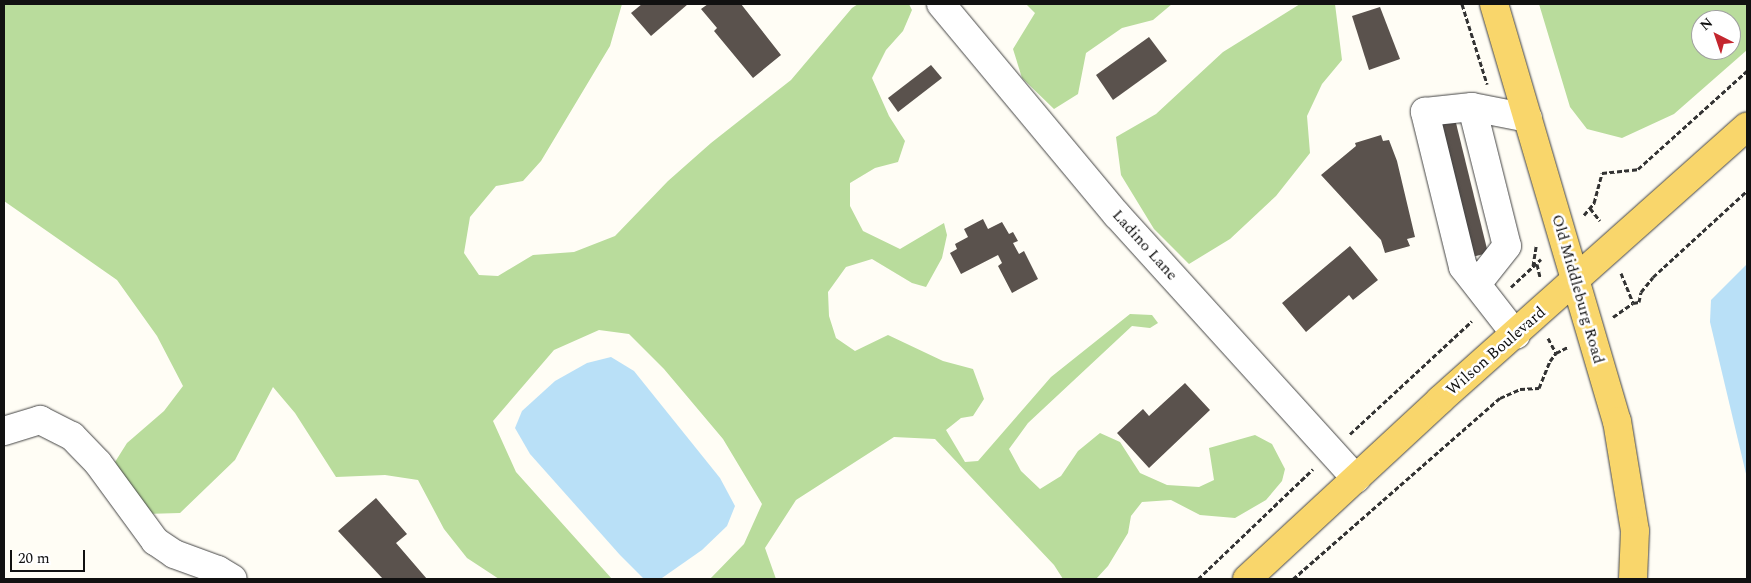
<!DOCTYPE html>
<html>
<head>
<meta charset="utf-8">
<style>
	body { margin:0 }
	#map { position:relative; width:1751px; height:583px; overflow:hidden; background:#fffdf5; font-family:Spectral,serif }
	div>[style] { position:absolute }
	.forest>* { inset:0; background:#b9dc9c }
	.water>* { inset:0; background:#b9e0f7 }
	.building>* { inset:0; background:#5a524d }
	.path>* { height:3px; margin-top:-1.5px; transform-origin:0; background:repeating-linear-gradient(90deg,#333 0 5px,transparent 0 7.5px) }
	.roads { filter:drop-shadow(0 0 1px #444) drop-shadow(0 0 1px #444) }
	.minor>* { height:28px; margin:-14px; padding:0 14px; transform-origin:14px; border-radius:14px; background:#fff }
	.major>* { height:28px; margin:-14px; padding:0 14px; transform-origin:14px; border-radius:14px; background:#f9d66b }
	span { translate:-50% -50%; white-space:nowrap; text-align:center; line-height:1.15; -webkit-text-stroke:5px #fff; paint-order:stroke }
	.street-label { font-size:16px; color:#111 }
	.frame { position:absolute; inset:0; border:5px solid #111; pointer-events:none }
	.north { position:absolute; left:1691px; top:10px; width:50px; height:50px; box-sizing:border-box; background:#fff; border:1px solid #a0a0a0; border-radius:50%; rotate:319deg; font-size:14px; font-weight:700; line-height:20px; text-align:center; color:#111 }
	.north::after { content:''; display:block; margin:auto; width:18px; height:22px; background:#c4262e; clip-path:polygon(50% 0,100% 100%,50% 72%,0 100%) }
	.scale { position:absolute; left:10px; top:550px; width:75px; height:22px; box-sizing:border-box; border:2px solid #111; border-top:0; padding-left:6px; font-size:15px; line-height:18px; white-space:nowrap; color:#111; -webkit-text-stroke:4px #fff; paint-order:stroke }
</style>
</head>
<body>
<div id="map">
	<div class="forest">
		<i style="clip-path:polygon(4px 4px,622px 4px,610px 46px,541px 161px,523px 181px,496px 186px,470px 217px,464px 253px,479px 275px,498px 276px,533px 255px,574px 252px,615px 236px,668px 181px,711px 143px,791px 80px,852px 8px,858px 4px,909px 4px,912px 10px,903px 31px,886px 50px,872px 78px,889px 116px,905px 141px,898px 162px,875px 168px,850px 183px,850px 206px,863px 231px,900px 249px,944px 223px,947px 235px,942px 258px,926px 287px,912px 283px,872px 259px,846px 267px,828px 292px,829px 316px,836px 338px,855px 351px,888px 335px,943px 361px,973px 369px,984px 399px,973px 416px,961px 418px,946px 430px,965px 462px,978px 461px,1051px 377px,1130px 314px,1152px 315px,1158px 323px,1150px 328px,1132px 326px,1028px 423px,1009px 449px,1021px 471px,1040px 489px,1061px 476px,1078px 451px,1100px 433px,1120px 442px,1140px 473px,1167px 485px,1199px 487px,1214px 480px,1209px 448px,1255px 435px,1272px 444px,1285px 469px,1282px 481px,1266px 500px,1235px 518px,1200px 515px,1171px 500px,1142px 502px,1131px 516px,1128px 533px,1108px 566px,1096px 579px,1063px 579px,1054px 565px,935px 439px,894px 437px,796px 500px,765px 548px,776px 579px,710px 579px,744px 544px,762px 504px,723px 439px,664px 369px,629px 334px,599px 330px,554px 350px,493px 421px,516px 472px,612px 579px,499px 579px,467px 558px,444px 529px,418px 480px,385px 475px,336px 477px,295px 413px,273px 387px,235px 460px,180px 513px,145px 514px,115px 462px,127px 443px,164px 411px,183px 386px,157px 336px,117px 280px,4px 201px)"></i>
		<i style="clip-path:polygon(1026px 4px,1172px 4px,1153px 20px,1122px 28px,1086px 53px,1078px 94px,1054px 109px,1022px 78px,1013px 49px,1035px 13px)"></i>
		<i style="clip-path:polygon(1300px 4px,1335px 4px,1342px 60px,1322px 84px,1307px 116px,1310px 153px,1276px 196px,1230px 239px,1189px 264px,1154px 229px,1121px 175px,1116px 137px,1156px 114px,1223px 52px)"></i>
		<i style="clip-path:polygon(evenodd,1539px 4px,1747px 4px,1747px 50px,1674px 114px,1622px 138px,1587px 129px,1570px 107px,1539px 4px,1701px 20px,1731px 20px,1731px 50px,1701px 50px,1701px 20px)"></i>
	</div>
	<div class="water">
		<i style="clip-path:polygon(1747px 264px,1747px 478px,1710px 322px,1711px 300px)"></i>
		<i style="clip-path:polygon(611px 357px,634px 371px,720px 478px,735px 506px,727px 526px,702px 550px,662px 578px,643px 578px,620px 555px,530px 454px,515px 428px,522px 411px,555px 381px,587px 363px)"></i>
	</div>
	<div class="building">
		<i style="clip-path:polygon(642px 4px,688px 4px,651px 36px,631px 13px)"></i>
		<i style="clip-path:polygon(708px 4px,741px 4px,781px 55px,753px 78px,714px 31px,717px 28px,701px 9px)"></i>
		<i style="clip-path:polygon(1380px 7px,1400px 59px,1369px 70px,1352px 16px)"></i>
		<i style="clip-path:polygon(1149px 37px,1167px 61px,1113px 100px,1096px 75px)"></i>
		<i style="clip-path:polygon(931px 65px,942px 78px,898px 112px,888px 98px)"></i>
		<i style="clip-path:polygon(1455px 119px,1488px 253px,1468px 258px,1436px 124px)"></i>
		<i style="clip-path:polygon(1381px 135px,1383px 141px,1389px 140px,1397px 161px,1415px 237px,1407px 239px,1410px 246px,1385px 253px,1381px 240px,1321px 175px,1356px 146px,1355px 143px)"></i>
		<i style="clip-path:polygon(983px 219px,988px 229px,1002px 222px,1009px 234px,1013px 232px,1018px 241px,1013px 243px,1019px 254px,1024px 251px,1038px 279px,1012px 293px,998px 266px,1002px 263px,998px 255px,961px 274px,950px 253px,957px 249px,955px 244px,968px 237px,964px 229px)"></i>
		<i style="clip-path:polygon(1350px 246px,1378px 280px,1353px 300px,1349px 295px,1306px 332px,1282px 303px)"></i>
		<i style="clip-path:polygon(1185px 383px,1210px 410px,1149px 468px,1117px 433px,1143px 409px,1149px 416px)"></i>
		<i style="clip-path:polygon(376px 498px,407px 534px,396px 543px,427px 579px,383px 579px,338px 531px)"></i>
	</div>
	<div class="path">
		<i style="left:1462px;top:4px;width:84px;rotate:72.6deg"></i>
		<i style="left:1590px;top:208px;width:16px;rotate:52deg"></i>
		<i style="left:1584px;top:215px;width:16px;rotate:-50deg"></i>
		<i style="left:1594px;top:203px;width:31px;rotate:-75deg"></i>
		<i style="left:1602px;top:173px;width:36px;rotate:-6deg"></i>
		<i style="left:1638px;top:169px;width:147px;rotate:-42deg"></i>
		<i style="left:1537px;top:264px;width:13px;rotate:77deg"></i>
		<i style="left:1533px;top:266px;width:20px;rotate:-81deg"></i>
		<i style="left:1621px;top:273px;width:32px;rotate:68deg"></i>
		<i style="left:1633px;top:303px;width:6px;rotate:-9deg"></i>
		<i style="left:1639px;top:302px;width:10px;rotate:-79deg"></i>
		<i style="left:1641px;top:292px;width:19px;rotate:-51deg"></i>
		<i style="left:1653px;top:277px;width:127px;rotate:-42.5deg"></i>
		<i style="left:1511px;top:287px;width:41px;rotate:-43deg"></i>
		<i style="left:1613px;top:317px;width:24px;rotate:-35deg"></i>
		<i style="left:1548px;top:338px;width:17px;rotate:62deg"></i>
		<i style="left:1556px;top:353px;width:13px;rotate:-27deg"></i>
		<i style="left:1350px;top:434px;width:166px;rotate:-42.8deg"></i>
		<i style="left:1198px;top:579px;width:159px;rotate:-43.7deg"></i>
		<i style="left:1293px;top:579px;width:275px;rotate:-41.2deg"></i>
		<i style="left:1500px;top:398px;width:22px;rotate:-24deg"></i>
		<i style="left:1520px;top:389px;width:19px;rotate:-3deg"></i>
		<i style="left:1539px;top:388px;width:29px;rotate:-68deg"></i>
		<i style="left:1550px;top:361px;width:10px;rotate:-53deg"></i>
	</div>
	<div class="roads">
		<div class="minor">
			<i style="left:941px;top:4px;width:275px;rotate:50.2deg"></i>
			<i style="left:1117px;top:215px;width:356px;rotate:47.8deg"></i>
			<i style="left:1472px;top:107px;width:143px;rotate:75.9deg"></i>
			<i style="left:1507px;top:246px;width:48px;rotate:128.3deg"></i>
			<i style="left:1516px;top:335px;width:86px;rotate:-127.9deg"></i>
			<i style="left:1463px;top:267px;width:160px;rotate:-103.8deg"></i>
			<i style="left:1425px;top:112px;width:47px;rotate:-6.1deg"></i>
			<i style="left:1472px;top:107px;width:57px;rotate:11.1deg"></i>
			<i style="left:4px;top:431px;width:38px;rotate:-17deg"></i>
			<i style="left:40px;top:420px;width:36px;rotate:27deg"></i>
			<i style="left:72px;top:436px;width:37px;rotate:46deg"></i>
			<i style="left:98px;top:463px;width:97px;rotate:53.8deg"></i>
			<i style="left:155px;top:541px;width:23px;rotate:34deg"></i>
			<i style="left:174px;top:554px;width:47px;rotate:20deg"></i>
			<i style="left:218px;top:570px;width:17px;rotate:31deg"></i>
		</div>
		<div class="major">
			<i style="left:1494px;top:4px;width:435px;rotate:73.6deg"></i>
			<i style="left:1617px;top:421px;width:111px;rotate:80.7deg"></i>
			<i style="left:1635px;top:531px;width:48px;rotate:92.4deg"></i>
			<i style="left:1247px;top:579px;width:263px;rotate:-42.8deg"></i>
			<i style="left:1440px;top:400px;width:411px;rotate:-41.7deg"></i>
		</div>
	</div>
	<div class="street-label">
		<span style="left:1145px;top:245px;rotate:48deg">Ladino Lane</span>
		<span style="left:1578px;top:289px;rotate:74deg">Old Middleburg Road</span>
		<span style="left:1496px;top:351px;rotate:-41deg">Wilson Boulevard</span>
	</div>
	<div class="frame"></div>
	<div class="north">N</div>
	<div class="scale">20 m</div>
</div>
</body>
</html>
